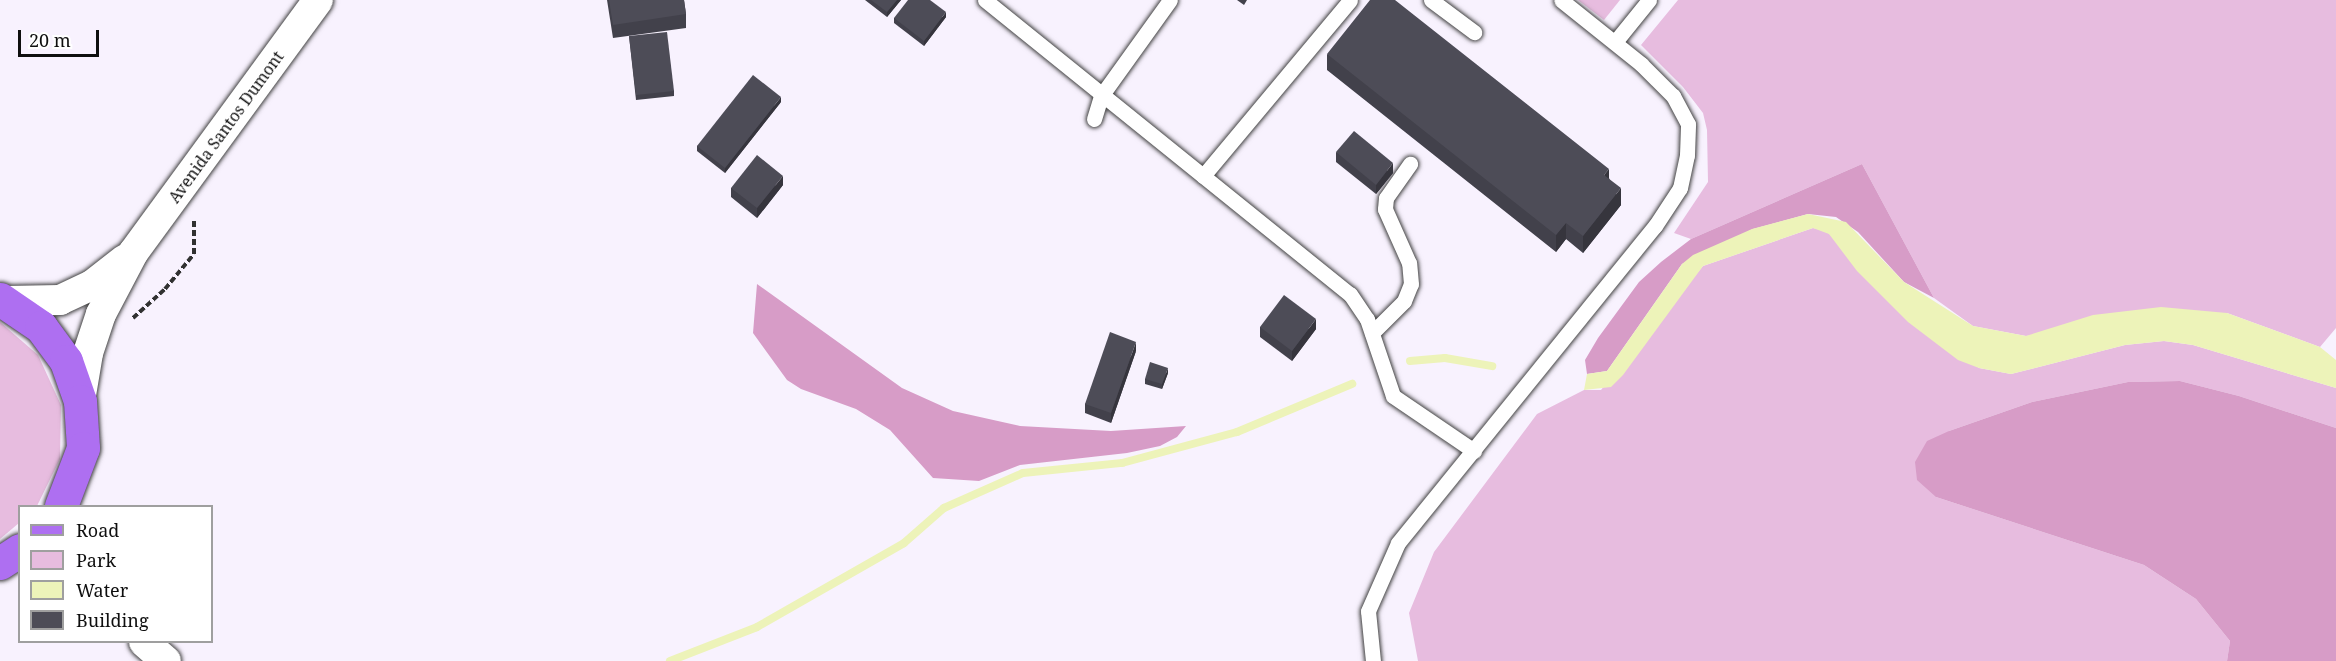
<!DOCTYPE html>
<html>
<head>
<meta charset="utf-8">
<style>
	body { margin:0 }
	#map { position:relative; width:2336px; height:661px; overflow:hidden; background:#f8f2fe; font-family:"Noto Serif",serif }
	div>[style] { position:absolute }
	.green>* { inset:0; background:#e7bcdf }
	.forest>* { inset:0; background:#d79cc7 }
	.water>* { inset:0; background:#edf3b9 }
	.stream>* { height:8px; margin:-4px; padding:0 4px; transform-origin:4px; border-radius:4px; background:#edf3b9 }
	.path>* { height:4px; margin-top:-2px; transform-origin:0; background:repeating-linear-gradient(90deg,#313131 0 6px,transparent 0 9px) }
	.roads { filter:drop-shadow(0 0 2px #424242) drop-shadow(0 0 2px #424242) }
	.service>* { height:15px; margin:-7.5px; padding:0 7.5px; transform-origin:7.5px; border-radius:7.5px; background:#fff }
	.minor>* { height:30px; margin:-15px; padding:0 15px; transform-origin:15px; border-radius:15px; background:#fff }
	.primary>* { height:33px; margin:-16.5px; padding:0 16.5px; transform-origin:16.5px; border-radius:16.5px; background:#ae6ff1 }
	.wall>* { inset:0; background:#42414b }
	.shaded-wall>* { inset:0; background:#36353d }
	.building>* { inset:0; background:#4d4c57 }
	span { translate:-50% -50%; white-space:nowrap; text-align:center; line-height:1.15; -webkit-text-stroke:6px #fff; paint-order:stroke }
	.street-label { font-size:16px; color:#0f0f0f }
	.legend { position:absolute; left:18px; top:505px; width:195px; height:138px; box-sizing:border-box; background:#fff; border:2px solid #9f9f9f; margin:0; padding:8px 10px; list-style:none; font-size:18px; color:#0f0f0f }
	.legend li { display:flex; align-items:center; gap:12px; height:30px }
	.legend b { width:30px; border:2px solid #9f9f9f }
	.scale { position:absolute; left:18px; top:30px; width:81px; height:27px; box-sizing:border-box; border:3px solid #0f0f0f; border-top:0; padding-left:8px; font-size:18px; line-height:21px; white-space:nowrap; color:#0f0f0f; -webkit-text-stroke:4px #fff; paint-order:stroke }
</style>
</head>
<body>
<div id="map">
	<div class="green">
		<i style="clip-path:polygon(1578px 0,1620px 0,1604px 20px)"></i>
		<i style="clip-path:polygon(1678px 0,2336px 0,2336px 328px,2320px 347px,2227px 313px,2026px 336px,1973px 326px,1934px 298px,1862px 164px,1691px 239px,1674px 233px,1708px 182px,1707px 130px,1703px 113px,1683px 87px,1641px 45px)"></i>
		<i style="clip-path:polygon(1813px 228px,1826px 231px,1979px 368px,2011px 374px,2125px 345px,2164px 341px,2193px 345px,2336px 388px,2336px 428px,2239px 396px,2180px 381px,2128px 382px,2032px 402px,1949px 431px,1936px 497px,2144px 565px,2196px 599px,2230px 641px,2227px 661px,1418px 661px,1409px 613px,1434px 552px,1537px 414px,1584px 390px,1601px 390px,1703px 266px)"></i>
		<i style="clip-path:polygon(0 322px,38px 355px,61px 405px,60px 459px,37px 506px,20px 506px,19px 523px,0 539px)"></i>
	</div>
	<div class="forest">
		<i style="clip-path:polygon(1862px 164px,1934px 298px,1904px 282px,1858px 232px,1836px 217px,1808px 214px,1753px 229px,1682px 264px,1607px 371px,1587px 374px,1585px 360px,1598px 338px,1639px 282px,1661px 262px,1691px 239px)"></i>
		<i style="clip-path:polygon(757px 284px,902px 388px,953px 411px,1020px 426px,1111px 431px,1186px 426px,1177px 437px,1160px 446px,1127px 453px,1020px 465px,979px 481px,933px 478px,890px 430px,856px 409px,801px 389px,787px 380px,753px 333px)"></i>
		<i style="clip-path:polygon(2180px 381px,2239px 396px,2336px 428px,2336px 661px,2227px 661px,2230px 641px,2196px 599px,2144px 565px,1936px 497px,1917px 480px,1915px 462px,1927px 441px,1949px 431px,2032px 402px,2128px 382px)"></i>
	</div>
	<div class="water">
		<i style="clip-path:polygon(1808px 214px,1846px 222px,1904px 282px,1973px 326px,2026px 336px,2093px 315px,2161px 307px,2227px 313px,2320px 347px,2336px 360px,2336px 388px,2193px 345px,2164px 341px,2125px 345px,2011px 374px,1979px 368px,1958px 360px,1908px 322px,1857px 271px,1829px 234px,1813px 228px,1703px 266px,1623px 375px,1611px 387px,1584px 390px,1587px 374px,1607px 371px,1682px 264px,1693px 255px,1752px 229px)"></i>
	</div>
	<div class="stream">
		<i style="left:1410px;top:361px;width:35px;rotate:-5deg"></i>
		<i style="left:1445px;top:358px;width:48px;rotate:9.7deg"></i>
		<i style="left:670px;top:661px;width:93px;rotate:-21.3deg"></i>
		<i style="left:757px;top:627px;width:169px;rotate:-29.7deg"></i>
		<i style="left:904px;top:543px;width:53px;rotate:-41.2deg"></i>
		<i style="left:944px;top:508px;width:86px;rotate:-23.9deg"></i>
		<i style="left:1023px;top:473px;width:100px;rotate:-5.8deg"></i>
		<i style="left:1122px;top:463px;width:119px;rotate:-15.1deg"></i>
		<i style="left:1237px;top:432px;width:125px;rotate:-22.7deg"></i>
	</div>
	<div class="path">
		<i style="left:133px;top:318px;width:43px;rotate:-42.2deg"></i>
		<i style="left:165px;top:289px;width:45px;rotate:-50.4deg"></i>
		<i style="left:194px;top:254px;width:36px;rotate:-90deg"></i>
	</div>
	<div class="roads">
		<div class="service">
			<i style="left:985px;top:0;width:469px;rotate:38.9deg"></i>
			<i style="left:1350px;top:294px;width:30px;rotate:56deg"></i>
			<i style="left:1367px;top:319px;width:81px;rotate:71.3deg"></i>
			<i style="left:1393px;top:396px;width:98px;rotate:34.2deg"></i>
			<i style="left:1431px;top:0;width:54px;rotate:36.7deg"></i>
			<i style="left:1615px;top:42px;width:54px;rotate:-51deg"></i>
			<i style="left:1094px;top:119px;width:24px;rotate:-73deg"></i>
			<i style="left:1101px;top:96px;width:118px;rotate:-54.3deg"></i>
			<i style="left:1203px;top:176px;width:229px;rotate:-50.1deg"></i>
			<i style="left:1372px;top:333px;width:45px;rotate:-45deg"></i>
			<i style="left:1404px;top:301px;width:18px;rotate:-68deg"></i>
			<i style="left:1411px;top:284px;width:21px;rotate:-95deg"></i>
			<i style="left:1409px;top:263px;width:59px;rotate:-114deg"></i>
			<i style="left:1385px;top:209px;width:11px;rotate:-85deg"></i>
			<i style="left:1386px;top:198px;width:42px;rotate:-54.8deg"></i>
			<i style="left:1373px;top:661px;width:50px;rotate:-95.7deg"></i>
			<i style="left:1368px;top:611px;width:74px;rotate:-66.2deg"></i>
			<i style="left:1398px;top:543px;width:408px;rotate:-51deg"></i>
			<i style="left:1655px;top:226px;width:45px;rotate:-56.7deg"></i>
			<i style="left:1680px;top:188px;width:34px;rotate:-78deg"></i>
			<i style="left:1687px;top:155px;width:31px;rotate:-88deg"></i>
			<i style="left:1688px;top:124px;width:32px;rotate:-118deg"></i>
			<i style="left:1673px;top:96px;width:45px;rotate:-135deg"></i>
			<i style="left:1641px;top:64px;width:102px;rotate:-141.3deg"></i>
		</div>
		<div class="minor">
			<i style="left:7px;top:301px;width:53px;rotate:-1.1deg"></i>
			<i style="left:60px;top:300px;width:35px;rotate:-25deg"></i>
			<i style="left:92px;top:285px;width:41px;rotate:-38deg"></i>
			<i style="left:80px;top:401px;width:49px;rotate:-80.5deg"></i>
			<i style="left:88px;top:353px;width:41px;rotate:-71.6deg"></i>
			<i style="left:101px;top:314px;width:69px;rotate:-62.3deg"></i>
			<i style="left:133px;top:253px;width:313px;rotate:-53.8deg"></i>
			<i style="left:144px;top:642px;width:29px;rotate:41deg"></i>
		</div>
		<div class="primary">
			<i style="left:0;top:299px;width:50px;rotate:34.3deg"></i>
			<i style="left:41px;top:327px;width:42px;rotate:53.7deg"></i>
			<i style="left:66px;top:361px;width:42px;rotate:70.7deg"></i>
			<i style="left:80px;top:401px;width:47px;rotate:86.3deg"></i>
			<i style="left:83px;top:448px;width:62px;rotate:110.8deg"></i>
			<i style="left:0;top:563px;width:24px;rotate:-33deg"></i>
		</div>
	</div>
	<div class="wall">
		<i style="clip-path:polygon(607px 0,684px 0,686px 14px,686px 28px,613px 38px)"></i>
		<i style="clip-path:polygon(865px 0,901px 0,887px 17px)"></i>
		<i style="clip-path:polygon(1237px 0,1247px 0,1244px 5px)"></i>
		<i style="clip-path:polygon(946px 17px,924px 46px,894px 23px,894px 18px)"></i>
		<i style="clip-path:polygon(629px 36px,674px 91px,674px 96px,636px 100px)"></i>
		<i style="clip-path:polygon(1327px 54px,1609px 178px,1621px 205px,1583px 253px,1566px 239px,1556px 252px,1327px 70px)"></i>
		<i style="clip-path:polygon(781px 102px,725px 173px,697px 151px,697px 146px)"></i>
		<i style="clip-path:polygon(1336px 152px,1393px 173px,1376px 194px,1336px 162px)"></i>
		<i style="clip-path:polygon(783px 185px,757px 218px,731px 197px,731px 188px)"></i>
		<i style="clip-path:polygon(1260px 327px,1316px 329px,1292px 361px,1260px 337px)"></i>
		<i style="clip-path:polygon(1136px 351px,1111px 423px,1085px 413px,1085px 404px)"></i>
		<i style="clip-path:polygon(1168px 373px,1162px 389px,1145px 384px,1145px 379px)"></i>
	</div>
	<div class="shaded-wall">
		<i style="clip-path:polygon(897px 0,901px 0,887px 17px,887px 12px)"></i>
		<i style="clip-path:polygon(946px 12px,946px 17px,924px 46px,924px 41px)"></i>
		<i style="clip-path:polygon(781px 97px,781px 102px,725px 173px,725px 168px)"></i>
		<i style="clip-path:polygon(1393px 163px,1393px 173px,1376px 194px,1376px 185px)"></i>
		<i style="clip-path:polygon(1609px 169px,1609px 186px,1604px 175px)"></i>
		<i style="clip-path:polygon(783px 176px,783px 185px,757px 218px,757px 208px)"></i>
		<i style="clip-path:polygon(1621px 188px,1621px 205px,1583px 253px,1583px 236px)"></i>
		<i style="clip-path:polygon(1566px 223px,1566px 239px,1556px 252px,1556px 235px)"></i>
		<i style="clip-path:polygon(1316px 319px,1316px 329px,1292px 361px,1292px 351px)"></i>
		<i style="clip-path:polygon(1136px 342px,1136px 351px,1111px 423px,1111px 413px)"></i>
		<i style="clip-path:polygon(1168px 368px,1168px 373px,1162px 389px,1162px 384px)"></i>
	</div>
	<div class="building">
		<i style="clip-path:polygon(609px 0,684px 0,686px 14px,613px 25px)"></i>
		<i style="clip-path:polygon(871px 0,897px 0,887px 12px)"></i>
		<i style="clip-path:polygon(908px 0,930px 0,946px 12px,924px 41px,894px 18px)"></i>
		<i style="clip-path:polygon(1370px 0,1395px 0,1609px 169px,1604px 175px,1621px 188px,1583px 236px,1566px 223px,1556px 235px,1327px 54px)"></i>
		<i style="clip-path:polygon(667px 32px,674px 91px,636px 95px,629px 36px)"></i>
		<i style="clip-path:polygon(753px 75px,781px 97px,725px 168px,697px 146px)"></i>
		<i style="clip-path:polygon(1354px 131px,1393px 163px,1376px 185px,1336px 152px)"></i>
		<i style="clip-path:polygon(757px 155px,783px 176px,757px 208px,731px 188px)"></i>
		<i style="clip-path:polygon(1284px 295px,1316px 319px,1292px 351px,1260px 327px)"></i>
		<i style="clip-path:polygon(1110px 332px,1136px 342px,1111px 413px,1085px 404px)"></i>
		<i style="clip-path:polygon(1150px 362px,1168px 368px,1162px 384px,1145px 379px)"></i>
	</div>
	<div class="street-label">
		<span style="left:226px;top:127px;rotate:-54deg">Avenida Santos Dumont</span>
	</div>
	<ul class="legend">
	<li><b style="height:8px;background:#ae6ff1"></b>Road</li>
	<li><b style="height:16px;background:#e7bcdf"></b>Park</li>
	<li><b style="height:16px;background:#edf3b9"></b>Water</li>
	<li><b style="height:16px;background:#4d4c57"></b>Building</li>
	</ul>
	<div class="scale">20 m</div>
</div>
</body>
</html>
